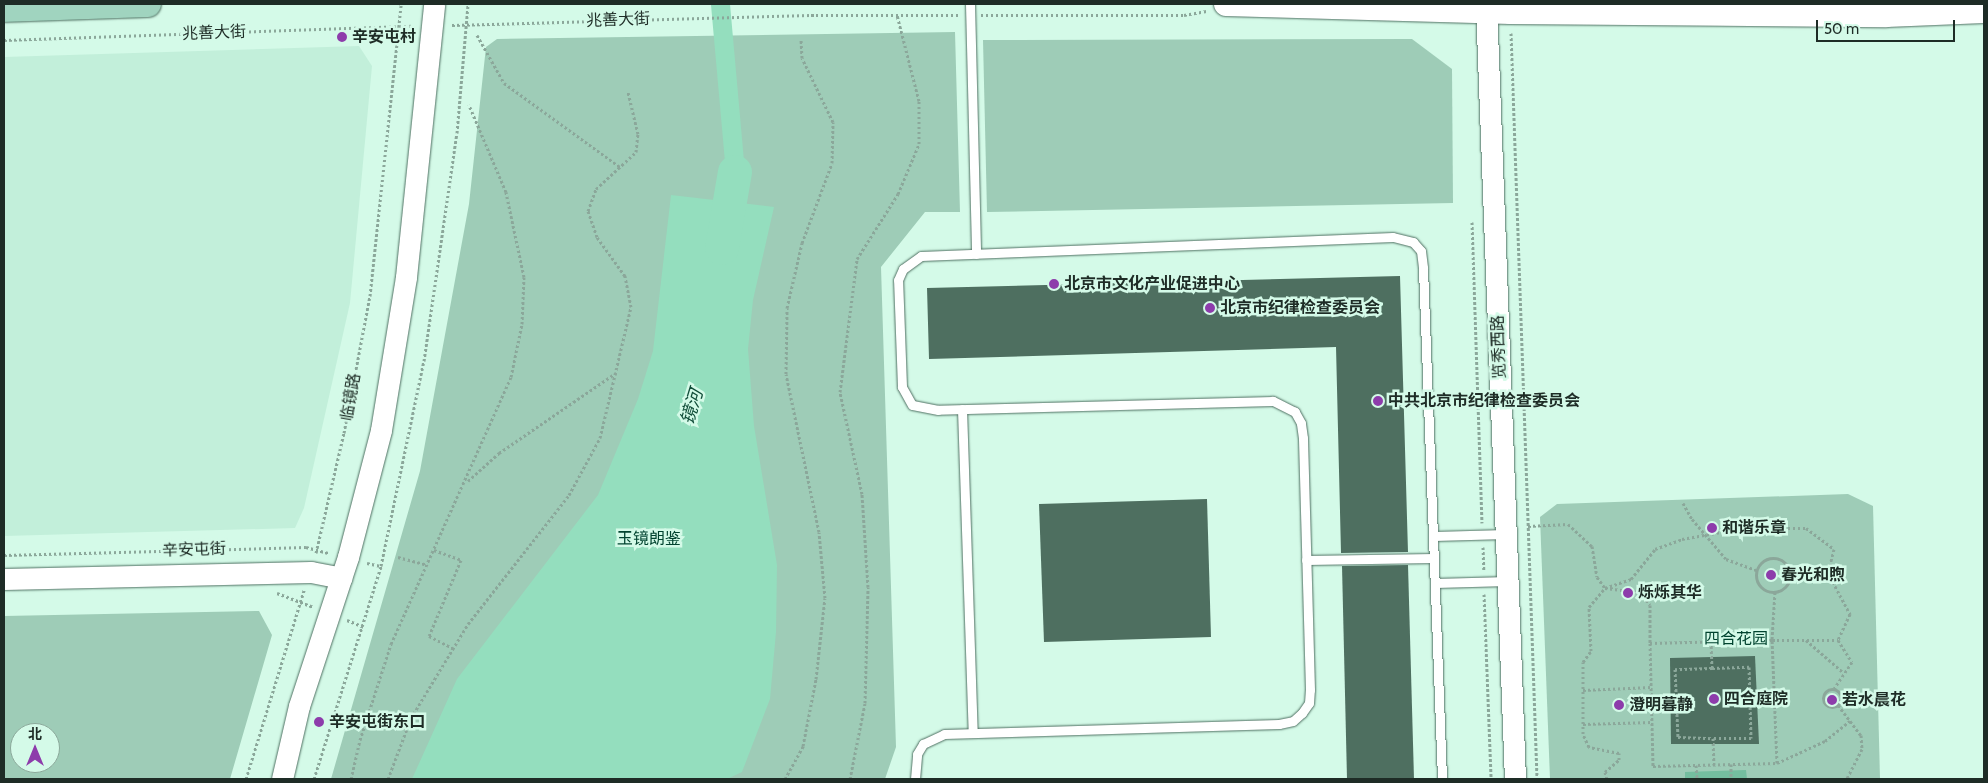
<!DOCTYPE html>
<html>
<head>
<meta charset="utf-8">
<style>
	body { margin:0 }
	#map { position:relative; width:1988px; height:783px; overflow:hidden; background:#d4fae8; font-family:Cabin,"Noto Sans SC",sans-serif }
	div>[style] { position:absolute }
	.built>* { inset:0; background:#c2efda }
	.green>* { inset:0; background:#9eccb7 }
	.forest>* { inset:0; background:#74be9f }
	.water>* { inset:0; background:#94debe }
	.canal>* { height:19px; margin:-9.5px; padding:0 9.5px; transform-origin:9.5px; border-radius:9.5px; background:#94debe }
	.river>* { height:34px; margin:-17px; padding:0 17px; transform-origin:17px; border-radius:17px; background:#94debe }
	.building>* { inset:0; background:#4e6f60 }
	.path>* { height:3px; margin-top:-1.5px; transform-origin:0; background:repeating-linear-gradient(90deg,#8ba79a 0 2.5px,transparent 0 5px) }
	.path>.ring { margin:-1.5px; padding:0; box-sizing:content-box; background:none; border:3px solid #8ba79a; border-radius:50% }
	.roads { filter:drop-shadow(0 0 1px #4f7062) drop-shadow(0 0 1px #4f7062) }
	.service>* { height:9px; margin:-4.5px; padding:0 4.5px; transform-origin:4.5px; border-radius:4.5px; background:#fff }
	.tertiary>* { height:21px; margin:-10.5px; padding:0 10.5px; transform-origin:10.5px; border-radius:10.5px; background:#fff }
	.secondary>* { height:24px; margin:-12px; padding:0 12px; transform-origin:12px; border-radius:12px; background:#fff }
	.primary>* { height:26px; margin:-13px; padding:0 13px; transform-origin:13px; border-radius:13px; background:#a0d4bf }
	.dots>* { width:14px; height:14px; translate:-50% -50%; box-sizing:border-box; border:2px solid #d4fae8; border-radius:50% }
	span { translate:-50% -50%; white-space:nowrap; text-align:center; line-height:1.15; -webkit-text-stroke:5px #d4fae8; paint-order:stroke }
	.street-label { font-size:16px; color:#1e2c26 }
	.poi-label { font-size:16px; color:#1e2c26; font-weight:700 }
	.left { translate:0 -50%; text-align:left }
	.park-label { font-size:16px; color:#01432f }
	.water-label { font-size:18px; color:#114d39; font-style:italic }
	.frame { position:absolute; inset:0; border:5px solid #1e2c26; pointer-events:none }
	.north { position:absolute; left:10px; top:723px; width:50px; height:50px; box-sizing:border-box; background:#d4fae8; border:1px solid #8ba89a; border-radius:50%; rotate:0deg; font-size:14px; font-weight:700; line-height:20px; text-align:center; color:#1e2c26 }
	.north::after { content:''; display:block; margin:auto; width:18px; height:22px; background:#8d3cab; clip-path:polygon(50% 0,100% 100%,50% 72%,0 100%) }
	.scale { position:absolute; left:1816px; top:20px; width:139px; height:22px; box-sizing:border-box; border:2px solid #1e2c26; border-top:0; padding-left:6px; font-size:15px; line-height:18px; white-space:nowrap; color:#1e2c26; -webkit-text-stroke:4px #d4fae8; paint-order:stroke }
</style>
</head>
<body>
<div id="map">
	<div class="built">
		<i style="clip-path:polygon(359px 46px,372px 66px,350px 303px,304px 508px,295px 528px,4px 536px,4px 57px)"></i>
	</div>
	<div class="green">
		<i style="clip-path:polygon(955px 32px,960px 212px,925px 212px,881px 267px,896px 747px,885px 779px,331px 779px,420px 471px,469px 204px,486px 47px,497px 39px)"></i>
		<i style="clip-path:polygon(1412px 39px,1452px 69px,1453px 203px,987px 212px,983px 40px)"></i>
		<i style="clip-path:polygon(1848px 494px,1873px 506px,1880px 779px,1550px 779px,1540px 517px,1557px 504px)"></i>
		<i style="clip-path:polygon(evenodd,259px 611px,272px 635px,230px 779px,4px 779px,4px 616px,259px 611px,20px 733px,50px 733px,50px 763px,20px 763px,20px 733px)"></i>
	</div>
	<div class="forest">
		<i style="clip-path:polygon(1746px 770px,1747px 779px,1685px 779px,1685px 772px)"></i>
	</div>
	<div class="water">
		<i style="clip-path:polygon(671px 195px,774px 207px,753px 300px,748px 349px,754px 426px,777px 565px,776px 632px,770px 699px,742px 772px,727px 779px,412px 779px,457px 679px,598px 495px,638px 399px,653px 351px)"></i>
	</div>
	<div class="canal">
		<i style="left:720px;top:4px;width:169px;rotate:84.9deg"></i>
	</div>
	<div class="river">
		<i style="left:722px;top:248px;width:77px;rotate:-80.3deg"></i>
	</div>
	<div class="building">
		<i style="clip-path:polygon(1400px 276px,1408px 552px,1341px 553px,1336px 347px,929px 359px,927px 288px)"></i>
		<i style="clip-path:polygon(1207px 499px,1211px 637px,1044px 642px,1039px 504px)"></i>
		<i style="clip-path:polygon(1408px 565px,1414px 779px,1347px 779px,1342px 566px)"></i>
		<i style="clip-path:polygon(1755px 656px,1759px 744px,1671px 744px,1670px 658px)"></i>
	</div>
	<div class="path">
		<i style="left:981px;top:15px;width:203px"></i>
		<i style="left:1184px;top:15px;width:23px;rotate:-10deg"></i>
		<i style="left:452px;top:25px;width:359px;rotate:-1.6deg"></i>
		<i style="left:811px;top:15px;width:147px"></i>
		<i style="left:1511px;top:33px;width:746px;rotate:88deg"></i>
		<i style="left:477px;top:35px;width:55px;rotate:60.6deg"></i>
		<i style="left:504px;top:83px;width:143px;rotate:35.9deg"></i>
		<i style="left:4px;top:40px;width:409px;rotate:-2deg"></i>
		<i style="left:1472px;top:222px;width:301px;rotate:88.1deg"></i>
		<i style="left:468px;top:481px;width:42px;rotate:-42.1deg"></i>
		<i style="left:499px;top:453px;width:142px;rotate:-34.4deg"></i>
		<i style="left:1683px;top:503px;width:18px;rotate:61deg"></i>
		<i style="left:1692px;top:519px;width:52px;rotate:49.6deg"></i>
		<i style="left:1726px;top:559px;width:33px;rotate:20deg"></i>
		<i style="left:1528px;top:526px;width:40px;rotate:-2.9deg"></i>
		<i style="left:1568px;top:524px;width:33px;rotate:43deg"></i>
		<i style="left:1592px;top:546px;width:31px;rotate:81deg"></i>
		<i style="left:1597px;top:577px;width:14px;rotate:54deg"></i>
		<i style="left:1605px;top:588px;width:35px;rotate:7deg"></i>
		<i style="left:1640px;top:592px;width:16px;rotate:52deg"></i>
		<i style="left:1650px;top:605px;width:38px;rotate:90deg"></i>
		<i style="left:1650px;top:643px;width:123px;rotate:88.6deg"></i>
		<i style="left:1653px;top:766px;width:124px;rotate:-1.4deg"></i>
		<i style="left:1777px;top:763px;width:123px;rotate:-92.3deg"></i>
		<i style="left:1772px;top:640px;width:122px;rotate:178.6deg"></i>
		<i style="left:1483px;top:547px;width:23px;rotate:88deg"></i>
		<i style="left:434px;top:550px;width:29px;rotate:20deg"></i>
		<i style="left:461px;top:560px;width:82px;rotate:112.8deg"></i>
		<i style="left:429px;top:636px;width:28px;rotate:27deg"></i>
		<i style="left:316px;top:553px;width:123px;rotate:-76.9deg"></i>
		<i style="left:344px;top:433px;width:139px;rotate:-79.3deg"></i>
		<i style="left:370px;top:296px;width:294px;rotate:-83.9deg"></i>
		<i style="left:4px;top:555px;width:302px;rotate:-1.5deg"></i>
		<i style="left:306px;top:547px;width:24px;rotate:15deg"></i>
		<i style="left:398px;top:557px;width:30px;rotate:15deg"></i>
		<i class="ring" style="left:1756px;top:558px;width:31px;height:31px"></i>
		<i style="left:367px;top:563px;width:14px;rotate:12deg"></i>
		<i style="left:1775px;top:592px;width:48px;rotate:93.6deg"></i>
		<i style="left:1772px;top:640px;width:66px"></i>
		<i style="left:277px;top:593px;width:39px;rotate:21deg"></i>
		<i style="left:1484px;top:594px;width:185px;rotate:87.8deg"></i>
		<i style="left:347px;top:620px;width:18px;rotate:22deg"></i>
		<i style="left:1806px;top:640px;width:50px;rotate:41deg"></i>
		<i style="left:1711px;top:641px;width:27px;rotate:88deg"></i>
		<i style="left:1712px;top:668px;width:37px;rotate:-2deg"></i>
		<i style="left:1749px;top:667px;width:71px;rotate:88.4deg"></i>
		<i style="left:1751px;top:738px;width:38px;rotate:180deg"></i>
		<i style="left:1713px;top:738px;width:27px;rotate:88deg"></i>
		<i style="left:1712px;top:668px;width:37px;rotate:178deg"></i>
		<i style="left:1675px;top:669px;width:68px;rotate:87.5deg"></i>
		<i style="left:1678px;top:737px;width:35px;rotate:2deg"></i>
		<i class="ring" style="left:1823px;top:689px;width:15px;height:15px"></i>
		<i style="left:1583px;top:690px;width:68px;rotate:-2.5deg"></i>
		<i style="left:1750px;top:698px;width:24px;rotate:2deg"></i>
		<i style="left:1651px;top:701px;width:25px"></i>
		<i style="left:1838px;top:705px;width:38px;rotate:53deg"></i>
		<i style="left:1861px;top:735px;width:14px;rotate:86deg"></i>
		<i style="left:1862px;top:749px;width:34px;rotate:117deg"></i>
		<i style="left:1583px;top:724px;width:69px;rotate:-1.7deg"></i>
		<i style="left:1777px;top:763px;width:53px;rotate:-24.6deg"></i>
		<i style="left:1825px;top:741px;width:32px;rotate:-39deg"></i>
		<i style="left:1731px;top:764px;width:15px;rotate:90deg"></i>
		<i style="left:1696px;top:765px;width:14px;rotate:86deg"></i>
		<i style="left:246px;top:779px;width:198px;rotate:-72.9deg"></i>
		<i style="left:314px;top:779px;width:223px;rotate:-72.5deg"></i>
		<i style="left:381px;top:566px;width:209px;rotate:-78.2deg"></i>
		<i style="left:424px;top:361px;width:230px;rotate:-81.8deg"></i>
		<i style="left:457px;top:133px;width:129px;rotate:-85.1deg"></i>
		<i style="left:351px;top:779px;width:40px;rotate:-77deg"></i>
		<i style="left:360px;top:740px;width:101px;rotate:-72.1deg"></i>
		<i style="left:391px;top:644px;width:293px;rotate:-65.8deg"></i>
		<i style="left:511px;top:377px;width:54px;rotate:-78.3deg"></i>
		<i style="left:522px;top:324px;width:47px;rotate:-87.6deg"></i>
		<i style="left:524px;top:277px;width:87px;rotate:-102deg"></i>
		<i style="left:506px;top:192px;width:95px;rotate:-113deg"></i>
		<i style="left:388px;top:779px;width:65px;rotate:-69.3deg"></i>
		<i style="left:411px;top:718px;width:110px;rotate:-58.8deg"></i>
		<i style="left:468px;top:624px;width:164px;rotate:-51.9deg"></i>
		<i style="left:569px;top:495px;width:65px;rotate:-61.5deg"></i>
		<i style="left:600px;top:438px;width:135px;rotate:-76.7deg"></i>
		<i style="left:631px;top:307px;width:32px;rotate:-101deg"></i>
		<i style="left:625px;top:276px;width:48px;rotate:-125.7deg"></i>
		<i style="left:597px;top:237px;width:28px;rotate:-109deg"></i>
		<i style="left:588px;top:211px;width:23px;rotate:-70deg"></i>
		<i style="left:596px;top:189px;width:54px;rotate:-42.8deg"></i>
		<i style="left:636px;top:152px;width:18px;rotate:-84deg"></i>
		<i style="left:638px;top:134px;width:43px;rotate:-103.4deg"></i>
		<i style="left:785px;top:779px;width:38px;rotate:-61deg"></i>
		<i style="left:803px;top:746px;width:68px;rotate:-79deg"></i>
		<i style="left:816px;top:679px;width:81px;rotate:-83.7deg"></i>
		<i style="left:825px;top:598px;width:66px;rotate:-95.2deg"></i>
		<i style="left:819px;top:532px;width:161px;rotate:-101.8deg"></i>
		<i style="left:786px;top:374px;width:66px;rotate:-89.1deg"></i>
		<i style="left:787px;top:308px;width:67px;rotate:-77deg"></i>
		<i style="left:802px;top:243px;width:85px;rotate:-69.4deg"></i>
		<i style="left:832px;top:163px;width:41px;rotate:-88.6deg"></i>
		<i style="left:833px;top:122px;width:71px;rotate:-115.8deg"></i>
		<i style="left:802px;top:58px;width:18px;rotate:-93deg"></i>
		<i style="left:850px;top:779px;width:77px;rotate:-78.8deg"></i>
		<i style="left:865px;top:703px;width:116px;rotate:-88.5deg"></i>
		<i style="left:868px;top:587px;width:93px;rotate:-93.7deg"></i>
		<i style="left:862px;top:494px;width:104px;rotate:-102.2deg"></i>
		<i style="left:840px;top:392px;width:134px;rotate:-82.7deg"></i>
		<i style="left:857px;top:259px;width:77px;rotate:-57.8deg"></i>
		<i style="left:898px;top:194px;width:54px;rotate:-67.2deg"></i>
		<i style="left:919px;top:144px;width:43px;rotate:-90deg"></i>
		<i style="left:919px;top:101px;width:89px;rotate:-104.3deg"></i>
		<i style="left:1607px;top:779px;width:7px;rotate:-106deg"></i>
		<i style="left:1605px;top:772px;width:18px;rotate:-41deg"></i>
		<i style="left:1619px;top:760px;width:7px;rotate:-90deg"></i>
		<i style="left:1619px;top:753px;width:31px;rotate:-169deg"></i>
		<i style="left:1589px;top:747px;width:14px;rotate:-115deg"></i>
		<i style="left:1583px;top:734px;width:72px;rotate:-90deg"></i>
		<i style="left:1583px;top:662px;width:14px;rotate:-54deg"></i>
		<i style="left:1591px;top:651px;width:44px;rotate:-92.6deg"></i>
		<i style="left:1589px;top:607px;width:25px;rotate:-50deg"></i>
		<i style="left:1605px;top:588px;width:28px;rotate:-19deg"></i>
		<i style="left:1631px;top:579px;width:38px;rotate:-51deg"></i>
		<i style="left:1655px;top:549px;width:29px;rotate:-20deg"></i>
		<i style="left:1682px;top:539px;width:62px;rotate:-10.2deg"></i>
		<i style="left:1743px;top:528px;width:63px"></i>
		<i style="left:1806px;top:528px;width:35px;rotate:37deg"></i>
		<i style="left:1834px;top:549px;width:25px;rotate:104deg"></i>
		<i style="left:1828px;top:573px;width:47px;rotate:61.8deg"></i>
		<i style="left:1850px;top:614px;width:29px;rotate:115deg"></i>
		<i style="left:1838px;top:640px;width:26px;rotate:58deg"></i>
		<i style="left:1852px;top:662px;width:32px;rotate:124deg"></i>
	</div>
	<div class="roads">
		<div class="service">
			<i style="left:970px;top:4px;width:250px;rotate:88.6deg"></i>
			<i style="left:962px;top:409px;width:324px;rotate:88.1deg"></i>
			<i style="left:1434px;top:536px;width:72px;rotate:-1.6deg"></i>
			<i style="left:1306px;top:560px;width:128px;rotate:-0.9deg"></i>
			<i style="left:1435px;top:583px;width:73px;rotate:-1.6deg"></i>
			<i style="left:915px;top:779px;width:25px;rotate:-85deg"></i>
			<i style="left:917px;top:754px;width:12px;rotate:-59deg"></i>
			<i style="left:923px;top:744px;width:23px;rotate:-25deg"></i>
			<i style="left:944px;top:734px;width:335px;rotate:-1.7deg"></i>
			<i style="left:1279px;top:724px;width:14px;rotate:-12deg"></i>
			<i style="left:1293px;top:721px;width:12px;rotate:-42deg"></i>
			<i style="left:1302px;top:713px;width:12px;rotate:-55deg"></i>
			<i style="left:1309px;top:703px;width:13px;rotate:-86deg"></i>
			<i style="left:1310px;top:690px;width:252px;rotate:-91.6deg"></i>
			<i style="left:1303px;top:438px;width:15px;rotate:-98deg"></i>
			<i style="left:1301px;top:423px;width:13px;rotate:-119deg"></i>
			<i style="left:1295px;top:412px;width:25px;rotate:-153deg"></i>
			<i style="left:1273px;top:401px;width:335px;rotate:178.5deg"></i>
			<i style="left:938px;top:410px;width:26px;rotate:-169deg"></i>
			<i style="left:912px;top:405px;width:21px;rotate:-119deg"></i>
			<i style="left:902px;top:387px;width:107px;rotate:-92.1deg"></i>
			<i style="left:898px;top:280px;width:12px;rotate:-66deg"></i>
			<i style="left:903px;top:269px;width:22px;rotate:-36deg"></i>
			<i style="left:921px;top:256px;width:472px;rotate:-2.3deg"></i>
			<i style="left:1393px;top:237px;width:21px;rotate:14deg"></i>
			<i style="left:1413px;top:242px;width:12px;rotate:48deg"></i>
			<i style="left:1421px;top:251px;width:17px;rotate:83deg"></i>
			<i style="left:1423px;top:268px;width:511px;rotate:87.87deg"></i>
		</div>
		<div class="tertiary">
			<i style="left:1486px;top:4px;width:776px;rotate:87.86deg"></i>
			<i style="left:4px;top:579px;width:307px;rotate:-1.3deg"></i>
			<i style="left:311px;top:572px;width:31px;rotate:11deg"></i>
			<i style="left:282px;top:779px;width:75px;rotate:-76.9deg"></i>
			<i style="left:299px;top:706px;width:157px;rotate:-71.8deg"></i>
			<i style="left:348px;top:557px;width:131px;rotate:-75.4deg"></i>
			<i style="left:381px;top:430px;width:155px;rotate:-80.7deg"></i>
			<i style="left:406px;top:277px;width:274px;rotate:-84.1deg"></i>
		</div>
		<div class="secondary">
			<i style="left:1226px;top:4px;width:285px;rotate:1.6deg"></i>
			<i style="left:1511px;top:12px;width:375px;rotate:0.5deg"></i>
			<i style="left:1886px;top:15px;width:98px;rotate:-2.3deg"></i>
		</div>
		<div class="primary">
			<i style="left:4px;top:9px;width:144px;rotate:-2deg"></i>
		</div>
	</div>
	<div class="dots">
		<i style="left:342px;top:37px;background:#8d3cab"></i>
		<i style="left:1054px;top:284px;background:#8d3cab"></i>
		<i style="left:1210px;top:308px;background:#8d3cab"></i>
		<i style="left:1378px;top:401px;background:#8d3cab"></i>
		<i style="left:1712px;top:528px;background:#8d3cab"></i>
		<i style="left:1771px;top:575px;background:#8d3cab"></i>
		<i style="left:1628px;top:593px;background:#8d3cab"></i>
		<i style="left:1714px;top:699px;background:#8d3cab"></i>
		<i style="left:1832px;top:700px;background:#8d3cab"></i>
		<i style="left:1619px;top:705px;background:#8d3cab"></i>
		<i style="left:319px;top:722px;background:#8d3cab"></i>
	</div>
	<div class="street-label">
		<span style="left:618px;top:20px;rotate:-2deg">兆善大街</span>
		<span style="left:214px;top:33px;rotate:-2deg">兆善大街</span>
		<span style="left:1499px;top:347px;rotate:-92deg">览秀西路</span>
		<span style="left:351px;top:397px;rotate:-80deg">临镜路</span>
		<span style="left:194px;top:550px;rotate:-2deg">辛安屯街</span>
	</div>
	<div class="poi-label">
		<span class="left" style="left:352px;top:37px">辛安屯村</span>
		<span class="left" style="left:1064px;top:284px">北京市文化产业促进中心</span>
		<span class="left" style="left:1220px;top:308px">北京市纪律检查委员会</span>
		<span class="left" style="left:1388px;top:401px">中共北京市纪律检查委员会</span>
		<span class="left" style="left:1722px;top:528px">和谐乐章</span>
		<span class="left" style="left:1781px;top:575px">春光和煦</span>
		<span class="left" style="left:1638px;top:593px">烁烁其华</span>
		<span class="left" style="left:1724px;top:699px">四合庭院</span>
		<span class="left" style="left:1842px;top:700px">若水晨花</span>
		<span class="left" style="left:1629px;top:705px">澄明暮静</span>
		<span class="left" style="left:329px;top:722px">辛安屯街东口</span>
	</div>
	<div class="park-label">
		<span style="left:649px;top:539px">玉镜朗鉴</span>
		<span style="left:1736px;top:639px">四合花园</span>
	</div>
	<div class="water-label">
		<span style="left:692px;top:407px;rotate:-73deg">镜河</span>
	</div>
	<div class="frame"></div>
	<div class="north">北</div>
	<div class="scale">50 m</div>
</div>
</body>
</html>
